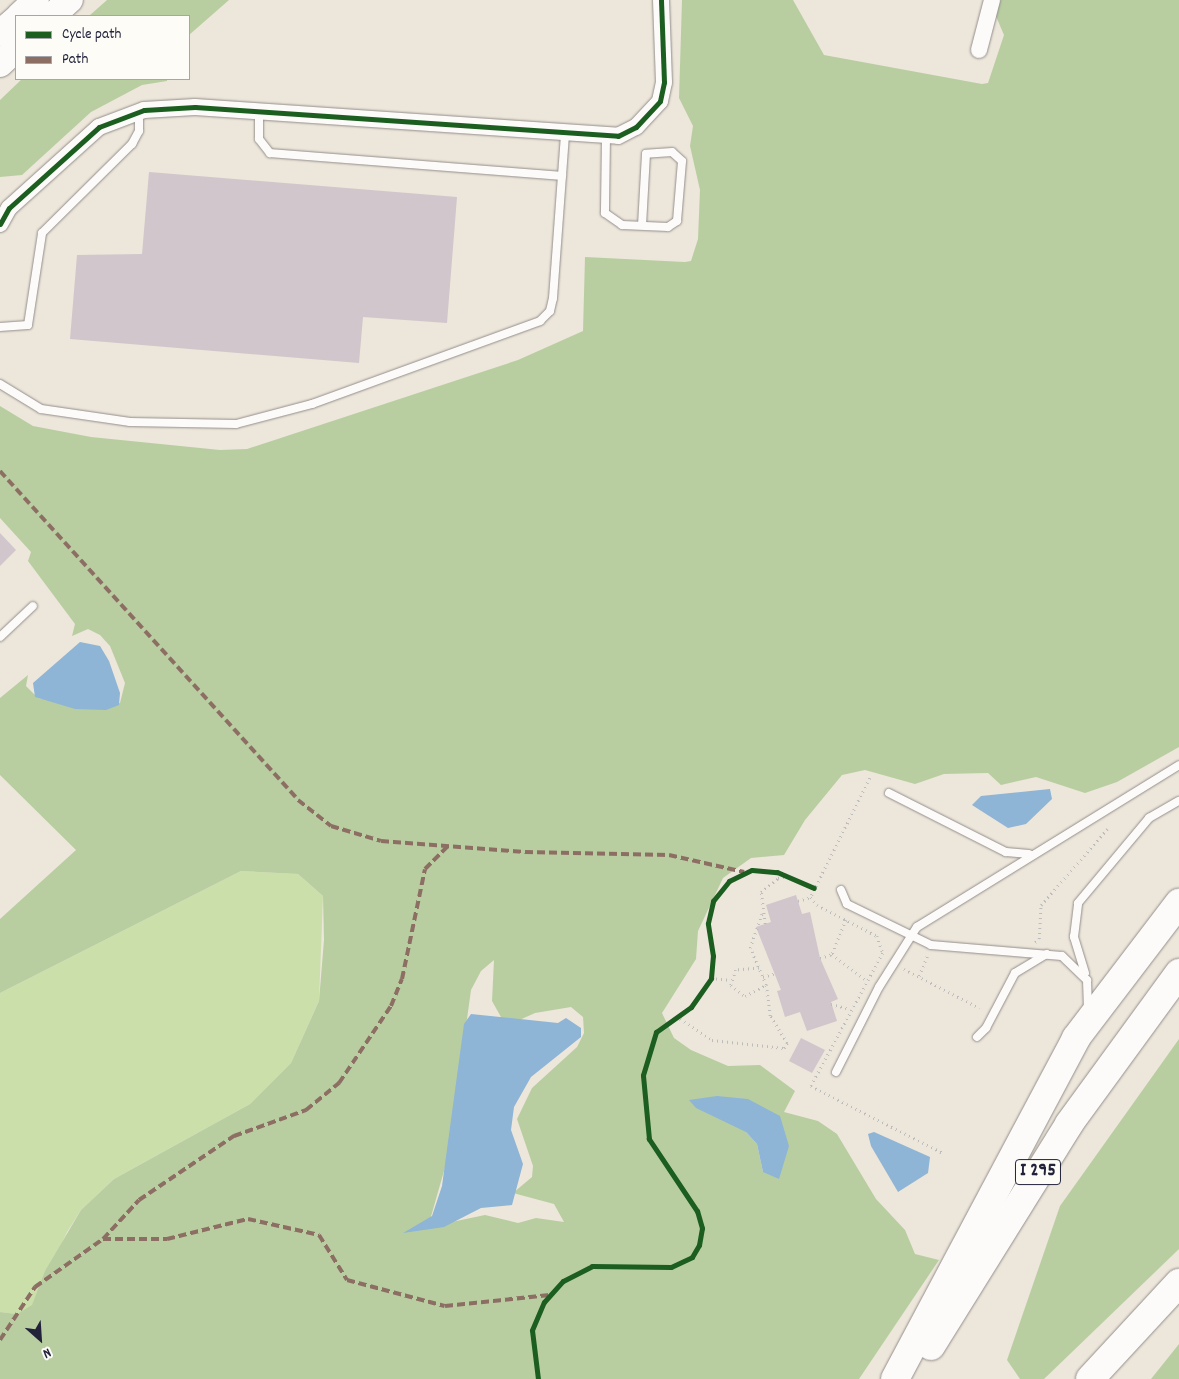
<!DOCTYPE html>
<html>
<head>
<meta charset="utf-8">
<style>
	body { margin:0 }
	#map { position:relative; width:1179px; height:1379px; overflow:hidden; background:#ede6da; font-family:Dekko,sans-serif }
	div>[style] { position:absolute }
	.green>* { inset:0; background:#cbdfab }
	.forest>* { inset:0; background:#b8cea1 }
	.water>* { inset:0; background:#8eb4d6 }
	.building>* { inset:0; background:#d0c6cc }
	.path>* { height:2.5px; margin-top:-1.25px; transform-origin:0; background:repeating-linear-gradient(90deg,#bdbcbd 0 1px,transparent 0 5px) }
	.roads { filter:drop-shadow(0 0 1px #928e8c) drop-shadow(0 0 1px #928e8c) }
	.service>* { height:8px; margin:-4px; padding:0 4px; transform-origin:4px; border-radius:4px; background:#fcfbf9 }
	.minor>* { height:16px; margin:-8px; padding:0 8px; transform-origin:8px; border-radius:8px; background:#fcfbf9 }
	.primary>* { height:26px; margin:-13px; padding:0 13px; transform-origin:13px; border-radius:13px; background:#fcfbf9 }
	.motorway>* { height:28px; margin:-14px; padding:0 14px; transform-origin:14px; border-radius:14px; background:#fcfbf9 }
	.quiet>* { height:4px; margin-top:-2px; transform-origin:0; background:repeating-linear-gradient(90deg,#8d6e63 0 8px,transparent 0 12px) }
	.cycleway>* { height:5px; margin:-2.5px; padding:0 2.5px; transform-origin:2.5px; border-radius:2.5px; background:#1b5e20 }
	span { translate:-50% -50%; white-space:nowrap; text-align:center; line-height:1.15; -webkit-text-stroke:4px #fdfcf7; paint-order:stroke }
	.shield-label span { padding:1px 4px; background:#fdfcf7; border:1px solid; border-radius:4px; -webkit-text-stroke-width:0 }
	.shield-label { font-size:19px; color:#22223b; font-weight:700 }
	.legend { position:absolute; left:15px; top:15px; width:175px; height:65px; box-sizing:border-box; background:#fdfcf7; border:1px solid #a5a5ac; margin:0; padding:6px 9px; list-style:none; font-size:15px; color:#22223b }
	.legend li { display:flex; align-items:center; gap:10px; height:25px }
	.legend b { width:25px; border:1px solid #a5a5ac }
	.north { position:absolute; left:15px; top:1314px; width:50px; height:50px; -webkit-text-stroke:4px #fdfcf7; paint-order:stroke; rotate:154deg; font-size:14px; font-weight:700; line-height:20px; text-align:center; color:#22223b }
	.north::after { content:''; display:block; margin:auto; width:18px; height:22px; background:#22223b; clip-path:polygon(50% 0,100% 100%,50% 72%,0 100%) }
</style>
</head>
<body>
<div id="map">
	<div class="green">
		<i style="clip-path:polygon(241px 871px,298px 874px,323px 896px,319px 1001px,291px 1063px,250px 1104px,114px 1179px,81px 1210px,67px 1232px,32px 1306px,17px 1314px,0 1312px,0 993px)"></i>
	</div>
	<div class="forest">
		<i style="clip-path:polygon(107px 0,229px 0,189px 35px,189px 16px,89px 16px)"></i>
		<i style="clip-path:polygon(evenodd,682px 0,793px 0,824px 55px,982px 84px,988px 83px,1004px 35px,989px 0,1179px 0,1179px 747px,1117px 782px,1085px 793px,1036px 777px,1001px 785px,988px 773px,944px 774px,915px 784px,865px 770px,842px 775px,805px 820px,784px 855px,751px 858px,723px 878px,698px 931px,696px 959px,662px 1013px,674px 1038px,691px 1050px,728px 1066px,760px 1065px,795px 1091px,784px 1112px,818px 1121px,837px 1134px,876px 1199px,905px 1230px,915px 1254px,939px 1260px,859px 1379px,0 1379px,0 1312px,17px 1314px,32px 1305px,45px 1271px,81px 1210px,114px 1179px,250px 1104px,291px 1063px,319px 1001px,324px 940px,323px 896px,298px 874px,241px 871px,0 993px,0 919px,76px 850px,0 775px,0 698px,28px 675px,26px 686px,38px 698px,92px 707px,120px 703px,125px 683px,110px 646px,100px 635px,88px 629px,72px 636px,75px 624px,28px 561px,31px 552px,0 518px,0 406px,33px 426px,91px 437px,220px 450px,247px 449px,518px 360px,583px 331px,585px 257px,685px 262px,691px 261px,698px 239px,700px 190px,690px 146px,693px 126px,679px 98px,682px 0,494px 960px,492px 1001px,506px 1026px,535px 1013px,571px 1007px,583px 1017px,584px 1033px,577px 1047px,532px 1088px,517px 1119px,533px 1166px,532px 1177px,513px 1193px,554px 1204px,564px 1222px,536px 1218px,518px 1223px,485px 1215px,428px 1227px,448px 1157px,471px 990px,481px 971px,494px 960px,682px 0,746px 1132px,789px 1146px,763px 1172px,757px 1144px,746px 1132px)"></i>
		<i style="clip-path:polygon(22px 79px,167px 79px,167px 81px,142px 85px,91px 112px,22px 175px,0 177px,0 100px)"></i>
		<i style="clip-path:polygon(1179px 1039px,1179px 1249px,1044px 1379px,1020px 1379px,1007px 1360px,1060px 1206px)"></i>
		<i style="clip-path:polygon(1179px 1344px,1179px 1379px,1151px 1379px)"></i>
	</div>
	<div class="water">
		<i style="clip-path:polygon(80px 642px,100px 646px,109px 661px,120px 693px,119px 705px,106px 710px,75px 709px,35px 697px,33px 683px)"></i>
		<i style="clip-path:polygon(1050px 789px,1052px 799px,1026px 824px,1008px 828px,972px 805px,981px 796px)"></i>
		<i style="clip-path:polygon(471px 1014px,558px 1023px,566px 1018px,581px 1028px,581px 1037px,531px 1077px,514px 1107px,511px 1130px,523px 1164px,512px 1205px,481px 1208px,444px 1227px,403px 1233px,432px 1216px,442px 1186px,464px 1024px)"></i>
		<i style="clip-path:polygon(717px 1096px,748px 1099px,780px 1116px,789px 1146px,779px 1179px,763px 1172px,757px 1144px,746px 1132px,696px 1108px,689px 1100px)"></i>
		<i style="clip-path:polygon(874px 1132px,930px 1157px,928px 1173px,898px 1192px,871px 1146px,868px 1134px)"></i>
	</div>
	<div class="building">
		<i style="clip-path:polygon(149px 172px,457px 197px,447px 323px,363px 317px,359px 363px,70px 339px,77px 255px,142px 254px)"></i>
		<i style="clip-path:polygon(0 533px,16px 550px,0 566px)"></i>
		<i style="clip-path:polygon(796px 895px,802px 914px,810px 912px,820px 958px,838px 999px,831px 1002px,837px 1021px,807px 1031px,800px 1012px,785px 1017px,777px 991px,781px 990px,756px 927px,771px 922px,766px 905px)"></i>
		<i style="clip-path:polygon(801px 1038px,825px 1050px,812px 1073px,789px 1061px)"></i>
	</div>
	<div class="path">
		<i style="left:870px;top:778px;width:133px;rotate:116.4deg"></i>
		<i style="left:811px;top:897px;width:10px;rotate:53deg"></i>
		<i style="left:817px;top:905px;width:68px;rotate:27.3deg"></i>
		<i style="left:877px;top:936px;width:18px;rotate:71deg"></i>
		<i style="left:883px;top:953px;width:151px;rotate:118.4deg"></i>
		<i style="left:811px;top:1086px;width:148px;rotate:26.9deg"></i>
		<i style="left:798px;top:901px;width:14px;rotate:-17deg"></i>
		<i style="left:846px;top:920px;width:37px;rotate:112deg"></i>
		<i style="left:832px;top:954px;width:41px;rotate:37.1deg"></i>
		<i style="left:765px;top:924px;width:32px;rotate:-97deg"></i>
		<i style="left:761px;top:892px;width:22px;rotate:-39deg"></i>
		<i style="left:778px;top:878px;width:10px;rotate:-11deg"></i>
		<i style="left:1035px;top:942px;width:5px;rotate:-37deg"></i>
		<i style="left:1039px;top:939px;width:34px;rotate:-87deg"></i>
		<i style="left:1041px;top:905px;width:101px;rotate:-49deg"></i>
		<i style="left:820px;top:958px;width:13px;rotate:-18deg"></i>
		<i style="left:759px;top:968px;width:23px;rotate:175deg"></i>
		<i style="left:736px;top:970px;width:16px;rotate:108deg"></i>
		<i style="left:731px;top:985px;width:18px;rotate:38deg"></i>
		<i style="left:745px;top:996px;width:24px;rotate:-28deg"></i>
		<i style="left:904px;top:969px;width:85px;rotate:27.2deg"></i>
		<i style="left:919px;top:976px;width:24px;rotate:-68deg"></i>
		<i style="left:763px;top:977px;width:14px;rotate:-17deg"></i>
		<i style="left:711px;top:978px;width:20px;rotate:6deg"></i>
		<i style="left:831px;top:1004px;width:20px;rotate:15deg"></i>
		<i style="left:676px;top:1016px;width:43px;rotate:33.7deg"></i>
		<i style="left:712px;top:1040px;width:72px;rotate:6.3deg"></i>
		<i style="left:784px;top:1048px;width:6px;rotate:-59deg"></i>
		<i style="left:787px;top:1043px;width:32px;rotate:-122deg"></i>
		<i style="left:770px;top:1016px;width:31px;rotate:-97deg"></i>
		<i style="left:766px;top:985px;width:40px;rotate:-113.4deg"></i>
		<i style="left:750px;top:948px;width:36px;rotate:-71deg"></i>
	</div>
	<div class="roads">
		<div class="service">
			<i style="left:259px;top:112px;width:27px;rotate:90deg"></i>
			<i style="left:259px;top:139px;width:18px;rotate:52deg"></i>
			<i style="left:270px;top:153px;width:293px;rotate:4.5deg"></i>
			<i style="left:606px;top:137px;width:76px;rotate:90.8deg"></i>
			<i style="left:605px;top:213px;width:21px;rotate:35deg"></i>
			<i style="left:622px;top:225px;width:46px;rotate:2.5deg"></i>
			<i style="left:668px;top:227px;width:11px;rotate:-34deg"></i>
			<i style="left:677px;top:221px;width:60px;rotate:-85.2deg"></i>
			<i style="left:682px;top:161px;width:13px;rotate:-138deg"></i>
			<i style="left:672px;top:152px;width:26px;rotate:176deg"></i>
			<i style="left:646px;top:154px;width:71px;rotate:93.2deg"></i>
			<i style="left:0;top:327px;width:28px;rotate:-4deg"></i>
			<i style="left:28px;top:325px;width:93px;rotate:-81.3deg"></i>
			<i style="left:42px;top:233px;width:127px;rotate:-44.7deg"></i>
			<i style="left:132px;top:144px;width:15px;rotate:-62deg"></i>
			<i style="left:139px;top:131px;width:20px;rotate:-90deg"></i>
			<i style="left:0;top:384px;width:48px;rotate:31.4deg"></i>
			<i style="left:41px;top:409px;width:90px;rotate:8.3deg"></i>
			<i style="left:130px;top:422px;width:106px;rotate:1.1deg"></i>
			<i style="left:236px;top:424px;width:79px;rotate:-14.7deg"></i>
			<i style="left:312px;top:404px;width:243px;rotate:-20deg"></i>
			<i style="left:540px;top:321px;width:14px;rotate:-45deg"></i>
			<i style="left:550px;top:311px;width:13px;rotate:-77deg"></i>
			<i style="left:553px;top:298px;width:163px;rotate:-85.8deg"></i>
			<i style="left:0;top:637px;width:45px;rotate:-43.2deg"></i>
			<i style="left:889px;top:793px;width:131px;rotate:26.8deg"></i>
			<i style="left:1006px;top:852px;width:23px;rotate:5deg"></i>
			<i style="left:841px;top:890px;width:15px;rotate:67deg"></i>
			<i style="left:847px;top:904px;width:93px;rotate:26deg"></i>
			<i style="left:931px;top:945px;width:131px;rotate:4.8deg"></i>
			<i style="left:1062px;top:956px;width:35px;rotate:44deg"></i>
			<i style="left:1087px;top:980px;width:28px;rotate:88deg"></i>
			<i style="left:1085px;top:973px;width:38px;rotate:-107deg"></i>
			<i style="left:1074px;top:937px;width:34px;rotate:-83deg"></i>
			<i style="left:1078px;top:903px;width:111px;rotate:-50.1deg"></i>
			<i style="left:1149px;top:818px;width:34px;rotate:-30deg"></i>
			<i style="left:977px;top:1037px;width:13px;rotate:-45deg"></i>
			<i style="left:986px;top:1028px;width:62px;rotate:-62.2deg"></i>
			<i style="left:1015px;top:973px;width:37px;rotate:-31deg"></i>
			<i style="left:836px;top:1072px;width:95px;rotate:-63.2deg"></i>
			<i style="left:879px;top:987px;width:71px;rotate:-57.7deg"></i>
			<i style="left:917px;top:927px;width:308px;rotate:-31.7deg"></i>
		</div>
		<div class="minor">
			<i style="left:979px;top:50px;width:52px;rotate:-75.4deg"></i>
			<i style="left:0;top:224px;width:18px;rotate:-61deg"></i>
			<i style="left:9px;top:208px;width:121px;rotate:-42deg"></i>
			<i style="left:99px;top:127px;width:48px;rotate:-20.7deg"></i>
			<i style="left:144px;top:110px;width:51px;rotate:-3.4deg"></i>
			<i style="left:195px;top:107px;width:424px;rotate:3.9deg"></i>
			<i style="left:618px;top:136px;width:20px;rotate:-27deg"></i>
			<i style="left:636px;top:127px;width:35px;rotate:-47deg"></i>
			<i style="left:660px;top:101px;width:19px;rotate:-78deg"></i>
			<i style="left:664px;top:82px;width:82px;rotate:-92.1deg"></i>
		</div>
		<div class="primary">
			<i style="left:19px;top:16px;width:23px;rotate:-43deg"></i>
			<i style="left:52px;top:16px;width:24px;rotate:-42deg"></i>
			<i style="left:0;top:33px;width:21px;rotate:-41deg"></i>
			<i style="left:0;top:64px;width:22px;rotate:-43deg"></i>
		</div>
		<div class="motorway">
			<i style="left:931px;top:1346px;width:261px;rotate:-58.1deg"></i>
			<i style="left:1069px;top:1124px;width:187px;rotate:-53.9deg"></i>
			<i style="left:895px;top:1379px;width:386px;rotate:-62deg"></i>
			<i style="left:1076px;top:1038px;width:170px;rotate:-52.7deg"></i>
			<i style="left:1090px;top:1379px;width:131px;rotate:-47.2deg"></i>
		</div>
	</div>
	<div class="quiet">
		<i style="left:0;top:471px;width:444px;rotate:47.8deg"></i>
		<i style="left:298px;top:800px;width:42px;rotate:38.2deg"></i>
		<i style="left:331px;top:826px;width:52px;rotate:16.7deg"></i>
		<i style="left:381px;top:841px;width:144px;rotate:4.4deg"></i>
		<i style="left:525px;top:852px;width:144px;rotate:1.2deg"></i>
		<i style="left:669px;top:855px;width:77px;rotate:12.8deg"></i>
		<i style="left:103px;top:1239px;width:64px"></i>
		<i style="left:167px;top:1239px;width:83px;rotate:-13.9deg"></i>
		<i style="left:248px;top:1219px;width:73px;rotate:12.7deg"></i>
		<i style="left:319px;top:1235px;width:53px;rotate:58.1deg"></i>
		<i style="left:347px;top:1280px;width:101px;rotate:14.9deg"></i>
		<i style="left:445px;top:1306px;width:105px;rotate:-6deg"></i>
		<i style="left:0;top:1340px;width:64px;rotate:-56.6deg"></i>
		<i style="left:35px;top:1287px;width:83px;rotate:-35.2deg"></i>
		<i style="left:103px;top:1239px;width:53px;rotate:-47.3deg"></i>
		<i style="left:139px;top:1200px;width:115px;rotate:-34deg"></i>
		<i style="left:234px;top:1136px;width:77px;rotate:-19.9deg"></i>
		<i style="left:306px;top:1110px;width:43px;rotate:-39.3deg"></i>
		<i style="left:339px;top:1083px;width:93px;rotate:-56deg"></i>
		<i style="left:391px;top:1006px;width:29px;rotate:-68deg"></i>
		<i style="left:402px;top:979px;width:112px;rotate:-78.2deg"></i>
		<i style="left:425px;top:869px;width:33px;rotate:-45deg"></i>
	</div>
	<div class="cycleway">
		<i style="left:0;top:224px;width:18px;rotate:-61deg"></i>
		<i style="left:9px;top:208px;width:121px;rotate:-42deg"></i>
		<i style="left:99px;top:127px;width:48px;rotate:-20.7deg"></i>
		<i style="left:144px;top:110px;width:51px;rotate:-3.4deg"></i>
		<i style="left:195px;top:107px;width:424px;rotate:3.9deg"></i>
		<i style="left:618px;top:136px;width:20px;rotate:-27deg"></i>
		<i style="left:636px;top:127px;width:35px;rotate:-47deg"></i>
		<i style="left:660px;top:101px;width:19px;rotate:-78deg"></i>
		<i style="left:664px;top:82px;width:82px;rotate:-92.1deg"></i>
		<i style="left:538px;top:1379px;width:49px;rotate:-97deg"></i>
		<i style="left:532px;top:1330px;width:30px;rotate:-67deg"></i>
		<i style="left:544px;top:1302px;width:28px;rotate:-48deg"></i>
		<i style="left:563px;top:1281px;width:33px;rotate:-27deg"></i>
		<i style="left:592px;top:1266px;width:79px;rotate:0.7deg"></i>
		<i style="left:671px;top:1267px;width:23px;rotate:-25deg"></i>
		<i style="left:692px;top:1257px;width:14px;rotate:-60deg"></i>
		<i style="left:699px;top:1245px;width:17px;rotate:-80deg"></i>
		<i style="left:702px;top:1228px;width:18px;rotate:-106deg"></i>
		<i style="left:697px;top:1211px;width:87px;rotate:-123.7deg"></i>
		<i style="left:649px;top:1139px;width:64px;rotate:-95.4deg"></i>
		<i style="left:643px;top:1075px;width:45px;rotate:-73.2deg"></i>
		<i style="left:656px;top:1032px;width:43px;rotate:-35.5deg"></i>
		<i style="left:691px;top:1007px;width:35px;rotate:-55deg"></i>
		<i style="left:711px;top:978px;width:22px;rotate:-85deg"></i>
		<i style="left:713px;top:956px;width:33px;rotate:-99deg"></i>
		<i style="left:708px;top:923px;width:23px;rotate:-77deg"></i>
		<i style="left:713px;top:901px;width:26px;rotate:-51deg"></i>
		<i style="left:729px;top:881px;width:25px;rotate:-26deg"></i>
		<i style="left:752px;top:870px;width:25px;rotate:5deg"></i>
		<i style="left:777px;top:872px;width:40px;rotate:23.4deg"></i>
	</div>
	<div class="shield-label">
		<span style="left:1038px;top:1172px">I 295</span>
	</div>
	<ul class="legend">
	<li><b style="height:6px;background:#1b5e20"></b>Cycle path</li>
	<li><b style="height:6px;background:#8d6e63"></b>Path</li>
	</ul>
	<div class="north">N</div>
</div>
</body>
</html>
